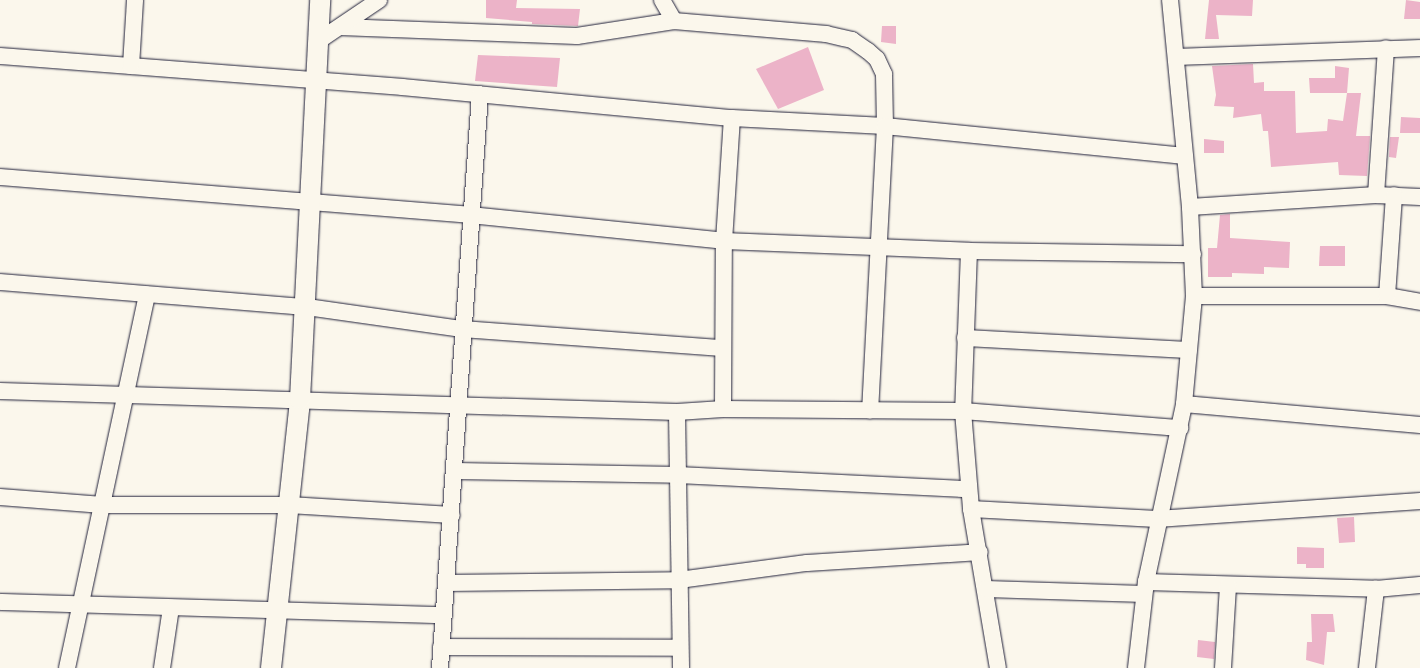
<!DOCTYPE html>
<html>
<head>
<meta charset="utf-8">
<style>
	body { margin:0 }
	#map { position:relative; width:1420px; height:668px; overflow:hidden; background:#fbf7ec; font-family:Kalam,sans-serif }
	div>[style] { position:absolute }
	.building>* { inset:0; background:#ecb3c8 }
	.roads { filter:drop-shadow(0 0 1px #22223b) drop-shadow(0 0 1px #22223b) }
	.minor>* { height:16px; margin:-8px; padding:0 8px; transform-origin:8px; border-radius:8px; background:#fbf7ec }
	.tertiary>* { height:20px; margin:-10px; padding:0 10px; transform-origin:10px; border-radius:10px; background:#fbf7ec }
	span { translate:-50% -50%; white-space:nowrap; text-align:center; line-height:1.15; -webkit-text-stroke:4px #fbf7ec; paint-order:stroke }
</style>
</head>
<body>
<div id="map">
	<div class="building">
		<i style="clip-path:polygon(486px 0,517px 0,516px 8px,580px 9px,578px 26px,532px 24px,532px 22px,486px 18px)"></i>
		<i style="clip-path:polygon(1209px 0,1253px 0,1252px 16px,1216px 15px,1219px 39px,1205px 39px)"></i>
		<i style="clip-path:polygon(1406px 0,1420px 2px,1420px 19px,1404px 19px)"></i>
		<i style="clip-path:polygon(882px 26px,896px 26px,896px 44px,881px 42px)"></i>
		<i style="clip-path:polygon(808px 47px,824px 90px,778px 109px,756px 69px)"></i>
		<i style="clip-path:polygon(478px 55px,560px 58px,557px 87px,475px 81px)"></i>
		<i style="clip-path:polygon(1253px 64px,1254px 83px,1264px 82px,1264px 91px,1295px 91px,1296px 133px,1327px 131px,1328px 119px,1343px 121px,1347px 93px,1361px 93px,1356px 136px,1370px 136px,1367px 176px,1339px 175px,1338px 162px,1271px 167px,1268px 131px,1263px 131px,1261px 114px,1233px 118px,1234px 107px,1214px 106px,1216px 95px,1212px 66px)"></i>
		<i style="clip-path:polygon(1335px 66px,1349px 68px,1347px 93px,1310px 93px,1309px 78px,1335px 78px)"></i>
		<i style="clip-path:polygon(1401px 117px,1420px 118px,1420px 133px,1400px 133px)"></i>
		<i style="clip-path:polygon(1390px 137px,1399px 137px,1396px 158px,1389px 157px)"></i>
		<i style="clip-path:polygon(1204px 139px,1224px 141px,1224px 153px,1204px 153px)"></i>
		<i style="clip-path:polygon(1230px 214px,1230px 238px,1290px 242px,1289px 268px,1264px 267px,1264px 274px,1232px 273px,1232px 277px,1208px 277px,1208px 248px,1217px 248px,1220px 215px)"></i>
		<i style="clip-path:polygon(1320px 246px,1345px 246px,1345px 266px,1319px 266px)"></i>
		<i style="clip-path:polygon(1354px 517px,1355px 542px,1339px 543px,1337px 518px)"></i>
		<i style="clip-path:polygon(1297px 547px,1324px 548px,1324px 568px,1306px 568px,1306px 564px,1297px 564px)"></i>
		<i style="clip-path:polygon(1311px 614px,1333px 614px,1335px 632px,1327px 632px,1324px 665px,1306px 660px,1307px 642px,1312px 642px)"></i>
		<i style="clip-path:polygon(1198px 640px,1215px 642px,1214px 659px,1197px 657px)"></i>
	</div>
	<div class="roads">
		<div class="minor">
			<i style="left:662px;top:0;width:24px;rotate:60deg"></i>
			<i style="left:340px;top:27px;width:237px;rotate:2.2deg"></i>
			<i style="left:577px;top:36px;width:98px;rotate:-8.8deg"></i>
			<i style="left:674px;top:21px;width:153px;rotate:4.9deg"></i>
			<i style="left:826px;top:34px;width:27px;rotate:13deg"></i>
			<i style="left:852px;top:40px;width:19px;rotate:35deg"></i>
			<i style="left:868px;top:51px;width:12px;rotate:42deg"></i>
			<i style="left:877px;top:59px;width:17px;rotate:65deg"></i>
			<i style="left:884px;top:74px;width:52px;rotate:88.9deg"></i>
			<i style="left:885px;top:126px;width:285px;rotate:93deg"></i>
			<i style="left:317px;top:42px;width:75px;rotate:-34.1deg"></i>
			<i style="left:0;top:56px;width:403px;rotate:4.4deg"></i>
			<i style="left:402px;top:87px;width:331px;rotate:5.4deg"></i>
			<i style="left:732px;top:118px;width:153px;rotate:3deg"></i>
			<i style="left:885px;top:126px;width:301px;rotate:5.7deg"></i>
			<i style="left:1177px;top:57px;width:243px;rotate:-2.1deg"></i>
			<i style="left:131px;top:66px;width:66px;rotate:-86.5deg"></i>
			<i style="left:0;top:177px;width:472px;rotate:4.6deg"></i>
			<i style="left:470px;top:215px;width:255px;rotate:5.8deg"></i>
			<i style="left:724px;top:241px;width:245px;rotate:2.3deg"></i>
			<i style="left:969px;top:251px;width:224px;rotate:0.8deg"></i>
			<i style="left:1376px;top:195px;width:147px;rotate:-86.1deg"></i>
			<i style="left:1190px;top:207px;width:186px;rotate:-3.7deg"></i>
			<i style="left:1376px;top:195px;width:44px;rotate:2.6deg"></i>
			<i style="left:969px;top:251px;width:160px;rotate:92.1deg"></i>
			<i style="left:963px;top:411px;width:98px;rotate:85.3deg"></i>
			<i style="left:971px;top:509px;width:161px;rotate:80.4deg"></i>
			<i style="left:0;top:282px;width:308px;rotate:4.7deg"></i>
			<i style="left:307px;top:307px;width:157px;rotate:8.1deg"></i>
			<i style="left:462px;top:329px;width:261px;rotate:4.2deg"></i>
			<i style="left:1194px;top:296px;width:193px"></i>
			<i style="left:1387px;top:296px;width:34px;rotate:10deg"></i>
			<i style="left:1387px;top:296px;width:101px;rotate:-86deg"></i>
			<i style="left:965px;top:338px;width:224px;rotate:3.1deg"></i>
			<i style="left:0;top:391px;width:677px;rotate:1.78deg"></i>
			<i style="left:677px;top:412px;width:46px;rotate:-3.7deg"></i>
			<i style="left:723px;top:409px;width:240px;rotate:0.5deg"></i>
			<i style="left:963px;top:411px;width:218px;rotate:4.5deg"></i>
			<i style="left:1184px;top:404px;width:237px;rotate:5.1deg"></i>
			<i style="left:723px;top:409px;width:168px;rotate:-89.7deg"></i>
			<i style="left:724px;top:241px;width:123px;rotate:-86.3deg"></i>
			<i style="left:677px;top:412px;width:256px;rotate:89.1deg"></i>
			<i style="left:456px;top:471px;width:222px;rotate:1deg"></i>
			<i style="left:678px;top:475px;width:291px;rotate:2.8deg"></i>
			<i style="left:0;top:497px;width:103px;rotate:4.4deg"></i>
			<i style="left:103px;top:505px;width:186px"></i>
			<i style="left:289px;top:505px;width:163px;rotate:3.5deg"></i>
			<i style="left:971px;top:509px;width:186px;rotate:3.1deg"></i>
			<i style="left:1157px;top:519px;width:264px;rotate:-3.9deg"></i>
			<i style="left:1146px;top:582px;width:230px;rotate:1.7deg"></i>
			<i style="left:1376px;top:589px;width:44px;rotate:-5.2deg"></i>
			<i style="left:446px;top:583px;width:233px;rotate:-0.7deg"></i>
			<i style="left:679px;top:580px;width:129px;rotate:-7.6deg"></i>
			<i style="left:807px;top:563px;width:173px;rotate:-3.6deg"></i>
			<i style="left:986px;top:589px;width:158px;rotate:1.8deg"></i>
			<i style="left:0;top:602px;width:443px;rotate:1.7deg"></i>
			<i style="left:441px;top:647px;width:239px;rotate:0.2deg"></i>
			<i style="left:67px;top:668px;width:382px;rotate:-77.9deg"></i>
			<i style="left:162px;top:668px;width:61px;rotate:-81.5deg"></i>
			<i style="left:440px;top:668px;width:575px;rotate:-86.01deg"></i>
			<i style="left:1136px;top:668px;width:87px;rotate:-83.4deg"></i>
			<i style="left:1146px;top:582px;width:182px;rotate:-77.9deg"></i>
			<i style="left:1184px;top:404px;width:108px;rotate:-84.7deg"></i>
			<i style="left:1194px;top:296px;width:89px;rotate:-92.6deg"></i>
			<i style="left:1190px;top:207px;width:208px;rotate:-95.5deg"></i>
			<i style="left:1223px;top:668px;width:82px;rotate:-86.5deg"></i>
			<i style="left:1367px;top:668px;width:80px;rotate:-83.5deg"></i>
		</div>
		<div class="tertiary">
			<i style="left:271px;top:668px;width:271px;rotate:-83.8deg"></i>
			<i style="left:300px;top:399px;width:400px;rotate:-87.1deg"></i>
		</div>
	</div>
</div>
</body>
</html>
